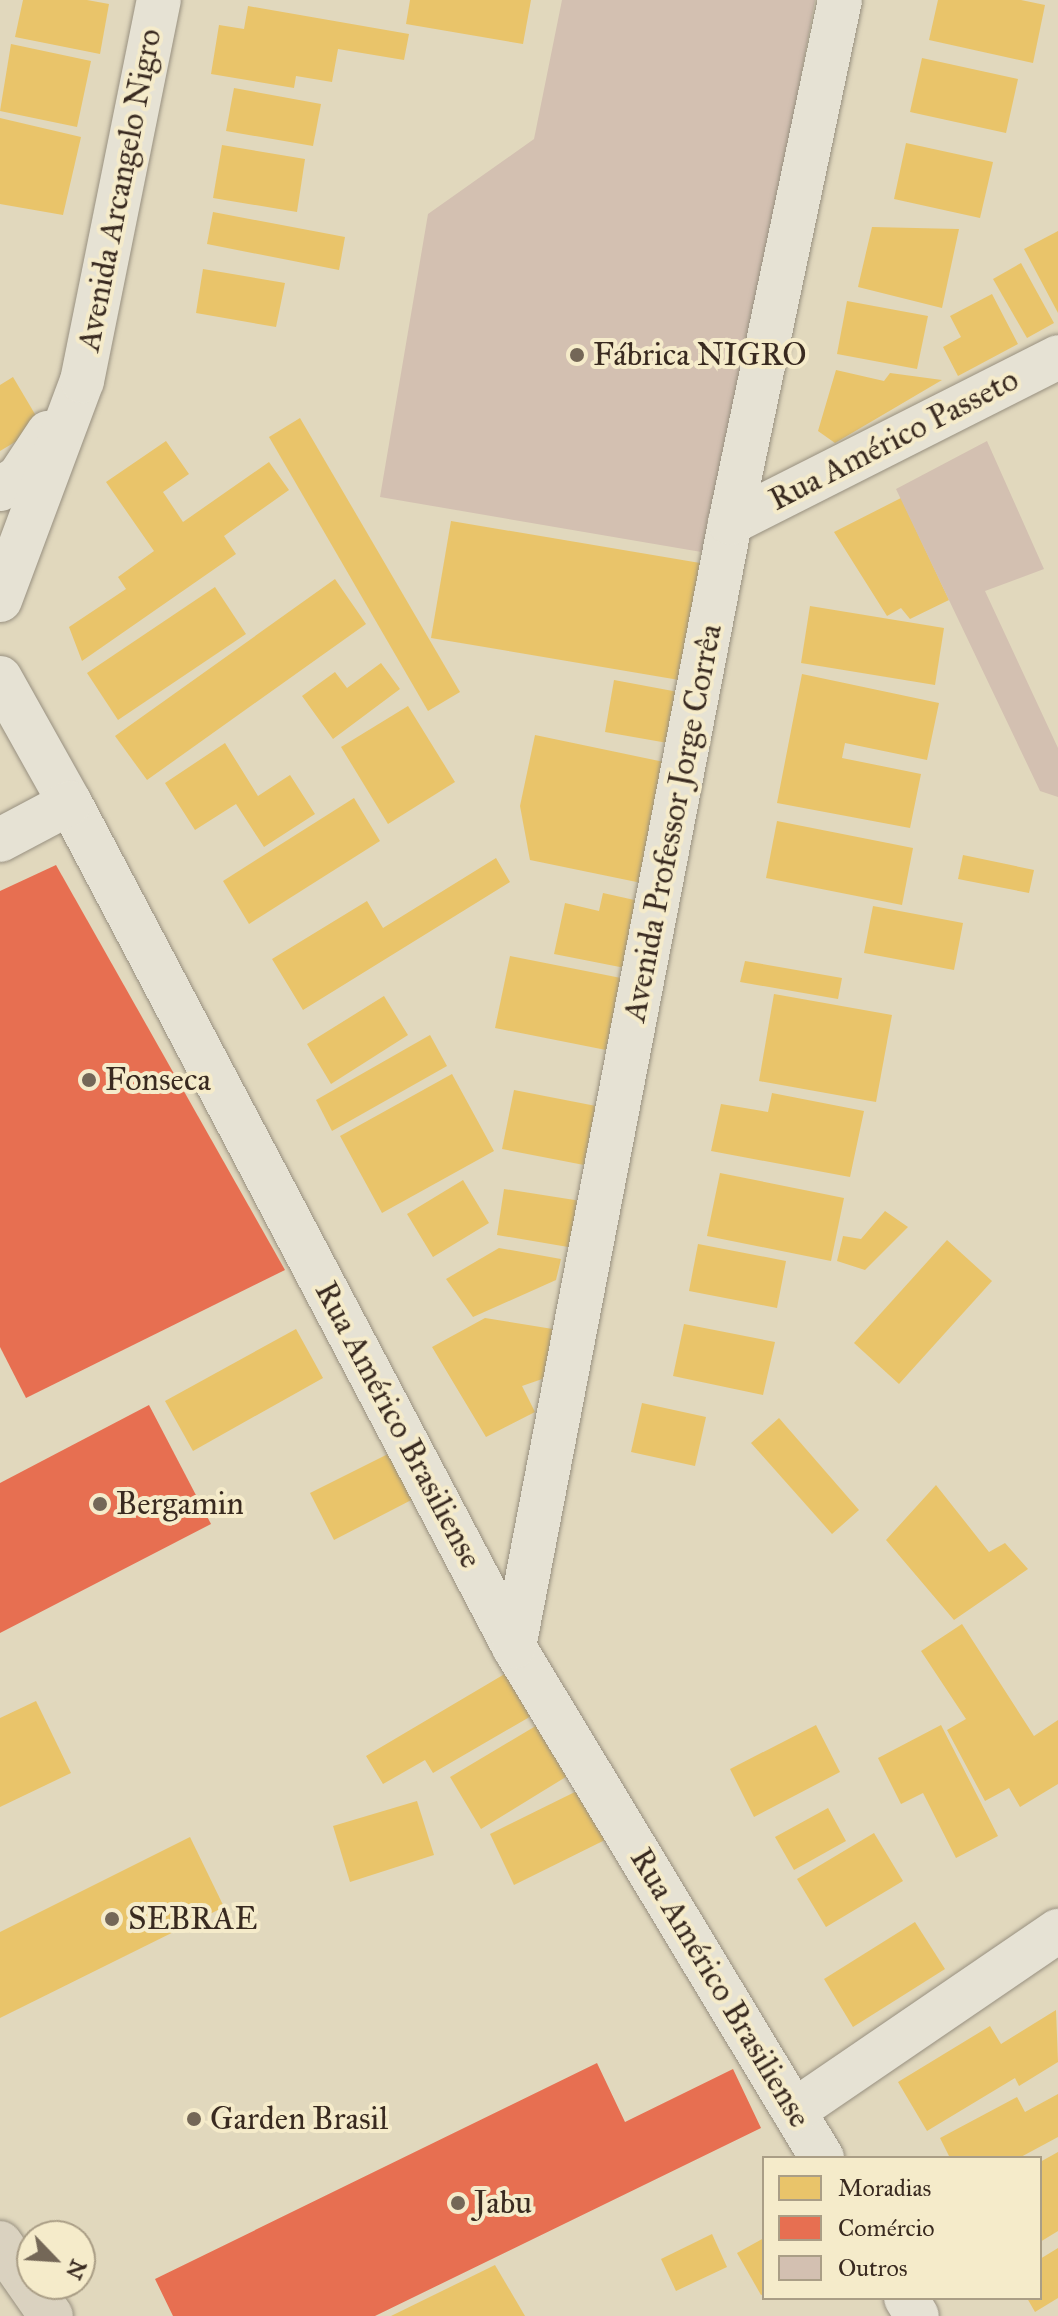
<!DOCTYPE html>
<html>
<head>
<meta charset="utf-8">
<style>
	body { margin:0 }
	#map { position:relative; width:1058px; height:2316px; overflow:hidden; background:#e1d8bd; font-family:"IM FELL Great Primer",serif }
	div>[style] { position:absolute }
	.homes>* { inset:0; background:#e9c46a }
	.shops>* { inset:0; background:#e76f51 }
	.building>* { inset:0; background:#d3c0b1 }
	.roads { filter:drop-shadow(0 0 2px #989080) drop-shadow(0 0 2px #989080) }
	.street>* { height:44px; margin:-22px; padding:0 22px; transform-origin:22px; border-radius:22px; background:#e6e2d4 }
	.primary>* { height:44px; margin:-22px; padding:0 22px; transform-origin:22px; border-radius:22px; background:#dad2c0 }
	.dots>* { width:22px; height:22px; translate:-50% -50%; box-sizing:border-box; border:4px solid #f5ebca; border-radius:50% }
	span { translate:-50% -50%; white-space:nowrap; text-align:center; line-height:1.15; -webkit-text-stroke:8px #f5ebca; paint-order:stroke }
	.street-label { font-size:32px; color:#392a20 }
	.poi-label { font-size:32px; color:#392a20 }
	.left { translate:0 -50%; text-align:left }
	.legend { position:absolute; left:762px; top:2156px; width:280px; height:144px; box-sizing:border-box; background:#f5ebca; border:2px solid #aa9e86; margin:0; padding:10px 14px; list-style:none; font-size:24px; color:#392a20 }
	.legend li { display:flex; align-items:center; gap:16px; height:40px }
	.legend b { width:40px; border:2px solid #aa9e86 }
	.north { position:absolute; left:16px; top:2220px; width:80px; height:80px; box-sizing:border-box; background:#f5ebca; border:2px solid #aa9e86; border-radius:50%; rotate:115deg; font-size:22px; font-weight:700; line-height:32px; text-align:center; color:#392a20 }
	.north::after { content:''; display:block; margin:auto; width:28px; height:36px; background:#746757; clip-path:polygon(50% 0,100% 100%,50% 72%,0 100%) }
</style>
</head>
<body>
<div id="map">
	<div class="homes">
		<i style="clip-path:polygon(23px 0,87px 0,109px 4px,100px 54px,15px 37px)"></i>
		<i style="clip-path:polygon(410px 0,531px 0,523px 44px,406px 24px)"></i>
		<i style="clip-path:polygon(938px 0,1021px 0,1045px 5px,1033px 63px,929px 40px)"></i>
		<i style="clip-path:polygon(248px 6px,409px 34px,404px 60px,338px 49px,332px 82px,296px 76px,294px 88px,211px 74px,219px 25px,244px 29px)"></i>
		<i style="clip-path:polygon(11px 44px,91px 61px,77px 127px,0 111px)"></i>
		<i style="clip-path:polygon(922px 58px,1018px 79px,1006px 133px,910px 112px)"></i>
		<i style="clip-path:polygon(234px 88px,321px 104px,313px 146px,226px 131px)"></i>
		<i style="clip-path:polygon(0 118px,81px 137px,63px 215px,0 204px)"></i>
		<i style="clip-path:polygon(906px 143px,993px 162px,980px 218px,894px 199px)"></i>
		<i style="clip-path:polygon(222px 145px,305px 159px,297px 212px,213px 198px)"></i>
		<i style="clip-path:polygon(213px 212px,345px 237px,339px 270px,207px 244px)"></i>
		<i style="clip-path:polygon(872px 227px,959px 229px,942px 308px,858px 287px)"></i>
		<i style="clip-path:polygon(1058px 231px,1058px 313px,1024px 249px)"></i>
		<i style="clip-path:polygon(1021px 263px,1054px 323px,1027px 338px,993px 279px)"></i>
		<i style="clip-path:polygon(203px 269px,285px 283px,276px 327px,196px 313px)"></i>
		<i style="clip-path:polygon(992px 294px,1018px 344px,958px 376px,943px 347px,961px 337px,950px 316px)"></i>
		<i style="clip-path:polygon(847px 301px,928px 316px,917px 369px,837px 354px)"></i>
		<i style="clip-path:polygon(836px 370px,884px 381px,890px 373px,942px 380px,835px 443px,818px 431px)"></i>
		<i style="clip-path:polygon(13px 377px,42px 426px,0 451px,0 385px)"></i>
		<i style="clip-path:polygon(300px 418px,460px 692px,428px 711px,269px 437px)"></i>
		<i style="clip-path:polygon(166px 441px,189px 474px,163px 492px,183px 522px,269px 462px,289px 490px,224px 536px,236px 554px,82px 661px,69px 627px,126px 589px,118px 577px,154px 551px,106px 482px)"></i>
		<i style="clip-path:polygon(901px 498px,949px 600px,910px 619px,901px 608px,887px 616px,834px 532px)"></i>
		<i style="clip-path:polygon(451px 521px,706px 564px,685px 681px,431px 638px)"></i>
		<i style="clip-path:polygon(335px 579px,366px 624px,147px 780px,115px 736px)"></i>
		<i style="clip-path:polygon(215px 587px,246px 634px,118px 720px,87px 673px)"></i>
		<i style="clip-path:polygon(810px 606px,944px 628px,935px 685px,801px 663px)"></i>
		<i style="clip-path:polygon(381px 663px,400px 689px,333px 739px,302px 696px,335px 672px,347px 688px)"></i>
		<i style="clip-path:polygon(802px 674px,939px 703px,927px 760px,845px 743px,842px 758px,921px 774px,910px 828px,777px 803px)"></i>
		<i style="clip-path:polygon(614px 680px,689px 694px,679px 745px,605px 732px)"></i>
		<i style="clip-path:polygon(408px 706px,455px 782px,388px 824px,341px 747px)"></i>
		<i style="clip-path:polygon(535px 735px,664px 762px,656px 886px,530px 860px,520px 806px)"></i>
		<i style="clip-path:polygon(225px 743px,258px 796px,290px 775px,315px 814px,264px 847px,236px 804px,195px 830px,165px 783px)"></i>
		<i style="clip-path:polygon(354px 798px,380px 841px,249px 924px,223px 881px)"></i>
		<i style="clip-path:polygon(777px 821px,913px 848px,902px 905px,766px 878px)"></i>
		<i style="clip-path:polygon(963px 855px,1034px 870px,1029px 893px,958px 879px)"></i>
		<i style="clip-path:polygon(496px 858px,510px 882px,303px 1010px,272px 959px,367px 901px,383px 928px)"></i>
		<i style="clip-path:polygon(603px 893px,639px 901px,625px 968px,554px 954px,565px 903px,599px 911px)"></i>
		<i style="clip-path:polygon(873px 906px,963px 923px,954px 970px,864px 953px)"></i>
		<i style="clip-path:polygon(510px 956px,621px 978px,606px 1050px,495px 1028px)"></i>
		<i style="clip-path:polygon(745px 961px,842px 978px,838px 999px,740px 982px)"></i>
		<i style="clip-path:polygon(774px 994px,892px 1015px,876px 1102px,759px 1081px)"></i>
		<i style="clip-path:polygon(384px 996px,408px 1035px,331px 1084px,307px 1044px)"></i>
		<i style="clip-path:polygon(430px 1035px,447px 1066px,332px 1131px,316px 1100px)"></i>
		<i style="clip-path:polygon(452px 1074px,494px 1151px,382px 1213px,340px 1136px)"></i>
		<i style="clip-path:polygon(514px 1090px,596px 1106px,584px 1165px,502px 1149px)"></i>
		<i style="clip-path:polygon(772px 1093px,864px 1111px,850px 1177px,711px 1151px,721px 1104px,768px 1112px)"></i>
		<i style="clip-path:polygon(720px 1173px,844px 1198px,831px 1261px,707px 1236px)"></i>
		<i style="clip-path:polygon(463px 1180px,489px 1223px,433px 1257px,407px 1214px)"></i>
		<i style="clip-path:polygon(504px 1189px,581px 1201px,574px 1248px,497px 1235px)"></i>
		<i style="clip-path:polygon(885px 1211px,908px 1227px,865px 1270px,837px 1261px,843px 1236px,861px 1239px)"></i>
		<i style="clip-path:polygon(947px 1240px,992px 1281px,899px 1384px,854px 1343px)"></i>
		<i style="clip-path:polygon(698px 1244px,786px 1261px,777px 1308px,689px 1291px)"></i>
		<i style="clip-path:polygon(499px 1248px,561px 1259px,556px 1280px,473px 1317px,446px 1279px)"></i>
		<i style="clip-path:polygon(485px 1318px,559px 1330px,548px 1377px,522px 1386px,535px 1412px,486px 1437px,432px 1347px)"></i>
		<i style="clip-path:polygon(684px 1324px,775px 1342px,763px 1395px,673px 1376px)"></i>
		<i style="clip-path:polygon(296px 1329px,323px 1378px,193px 1451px,165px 1401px)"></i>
		<i style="clip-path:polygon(642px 1403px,706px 1417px,695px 1466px,631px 1452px)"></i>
		<i style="clip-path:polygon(779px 1418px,859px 1510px,832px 1534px,751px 1443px)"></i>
		<i style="clip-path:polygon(398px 1449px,421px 1495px,334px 1540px,310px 1493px)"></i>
		<i style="clip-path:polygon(936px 1485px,989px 1552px,1005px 1543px,1028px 1569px,954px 1620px,886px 1540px)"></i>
		<i style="clip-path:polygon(962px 1624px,1034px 1736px,1058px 1720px,1058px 1784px,1020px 1807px,1009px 1788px,985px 1801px,947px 1730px,966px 1719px,921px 1651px)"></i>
		<i style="clip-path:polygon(508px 1672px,533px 1715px,433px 1773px,425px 1760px,383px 1784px,366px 1756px)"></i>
		<i style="clip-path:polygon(36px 1701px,71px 1773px,0 1807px,0 1718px)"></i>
		<i style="clip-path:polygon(539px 1724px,569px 1775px,481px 1829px,450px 1777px)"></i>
		<i style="clip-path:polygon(816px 1725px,840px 1772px,754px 1817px,730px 1769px)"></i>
		<i style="clip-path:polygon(941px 1725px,998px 1836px,956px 1858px,923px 1793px,901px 1804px,878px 1758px)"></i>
		<i style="clip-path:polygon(583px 1788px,607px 1839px,514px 1885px,490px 1834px)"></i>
		<i style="clip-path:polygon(417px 1801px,434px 1855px,350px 1882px,333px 1826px)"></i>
		<i style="clip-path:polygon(828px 1808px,846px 1841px,794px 1870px,775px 1837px)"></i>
		<i style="clip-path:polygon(874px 1833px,903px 1881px,826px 1927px,797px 1879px)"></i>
		<i style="clip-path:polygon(190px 1837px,224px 1907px,0 2018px,0 1932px)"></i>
		<i style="clip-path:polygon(915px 1922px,945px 1969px,853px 2027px,824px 1979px)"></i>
		<i style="clip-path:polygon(1056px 2010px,1058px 2062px,1019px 2086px,1015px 2078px,927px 2131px,898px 2082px,990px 2026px,1001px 2044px)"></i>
		<i style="clip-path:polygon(1058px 2094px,1058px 2137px,1019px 2158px,950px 2158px,940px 2138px,1017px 2097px,1025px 2112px)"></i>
		<i style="clip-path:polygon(1058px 2152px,1058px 2231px,1040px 2242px,1040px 2162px)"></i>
		<i style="clip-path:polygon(712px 2234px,727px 2267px,676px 2291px,661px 2259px)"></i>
		<i style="clip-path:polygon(764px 2238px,764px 2294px,761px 2295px,737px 2253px)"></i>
		<i style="clip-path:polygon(1058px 2248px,1058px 2298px,1035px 2312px,1027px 2298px,1040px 2298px,1040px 2259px)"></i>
		<i style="clip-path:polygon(495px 2265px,525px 2316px,391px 2316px)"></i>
	</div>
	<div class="shops">
		<i style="clip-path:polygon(56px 865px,285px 1270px,26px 1398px,0 1347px,0 891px)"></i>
		<i style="clip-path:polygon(149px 1405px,211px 1524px,0 1633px,0 1483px)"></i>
		<i style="clip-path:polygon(597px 2063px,625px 2122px,733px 2069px,761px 2128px,375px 2316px,173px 2316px,155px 2279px)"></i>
	</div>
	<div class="building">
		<i style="clip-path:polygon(562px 0,815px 0,713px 554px,380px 497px,428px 214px,534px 139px)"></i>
		<i style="clip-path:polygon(987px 441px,1044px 569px,985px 591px,1058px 748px,1058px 797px,1040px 791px,896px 489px)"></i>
	</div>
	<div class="roads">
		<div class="street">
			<i style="left:0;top:489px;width:22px;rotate:-32deg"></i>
			<i style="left:19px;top:477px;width:53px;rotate:-56.6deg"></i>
			<i style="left:730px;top:523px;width:368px;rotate:-26.8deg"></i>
			<i style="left:0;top:600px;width:234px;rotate:-69.5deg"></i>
			<i style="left:82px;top:381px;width:389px;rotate:-78.6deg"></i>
			<i style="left:0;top:678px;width:143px;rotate:60.8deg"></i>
			<i style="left:70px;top:803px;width:954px;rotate:62.25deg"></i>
			<i style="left:514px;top:1647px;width:597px;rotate:58.92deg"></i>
			<i style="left:0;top:840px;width:79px;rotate:-27.9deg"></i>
			<i style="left:514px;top:1647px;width:1145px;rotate:-79.12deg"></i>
			<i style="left:730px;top:523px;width:534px;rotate:-78.12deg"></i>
			<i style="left:794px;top:2111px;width:320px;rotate:-34.3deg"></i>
			<i style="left:906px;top:2298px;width:21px;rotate:59deg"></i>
		</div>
		<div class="primary">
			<i style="left:0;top:2243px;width:89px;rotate:55.1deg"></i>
		</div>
	</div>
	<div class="dots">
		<i style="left:577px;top:355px;background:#746757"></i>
		<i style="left:89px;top:1080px;background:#746757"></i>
		<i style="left:100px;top:1504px;background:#746757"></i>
		<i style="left:112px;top:1919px;background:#746757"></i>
		<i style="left:194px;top:2119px;background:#746757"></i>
		<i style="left:458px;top:2203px;background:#746757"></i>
	</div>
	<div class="street-label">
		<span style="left:120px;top:190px;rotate:-79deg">Avenida Arcangelo Nigro</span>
		<span style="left:894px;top:440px;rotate:-27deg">Rua Américo Passeto</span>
		<span style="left:673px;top:823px;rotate:-79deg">Avenida Professor Jorge Corrêa</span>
		<span style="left:398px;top:1425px;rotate:62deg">Rua Américo Brasiliense</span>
		<span style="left:720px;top:1988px;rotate:59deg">Rua Américo Brasiliense</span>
	</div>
	<div class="poi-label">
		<span class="left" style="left:593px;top:355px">Fábrica NIGRO</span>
		<span class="left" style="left:105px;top:1080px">Fonseca</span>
		<span class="left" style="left:116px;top:1504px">Bergamin</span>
		<span class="left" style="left:128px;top:1919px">SEBRAE</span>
		<span class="left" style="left:210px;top:2119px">Garden Brasil</span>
		<span class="left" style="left:474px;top:2203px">Jabu</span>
	</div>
	<ul class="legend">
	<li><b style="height:22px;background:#e9c46a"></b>Moradias</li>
	<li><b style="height:22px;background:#e76f51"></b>Comércio</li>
	<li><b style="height:22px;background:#d3c0b1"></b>Outros</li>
	</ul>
	<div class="north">N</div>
</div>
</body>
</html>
